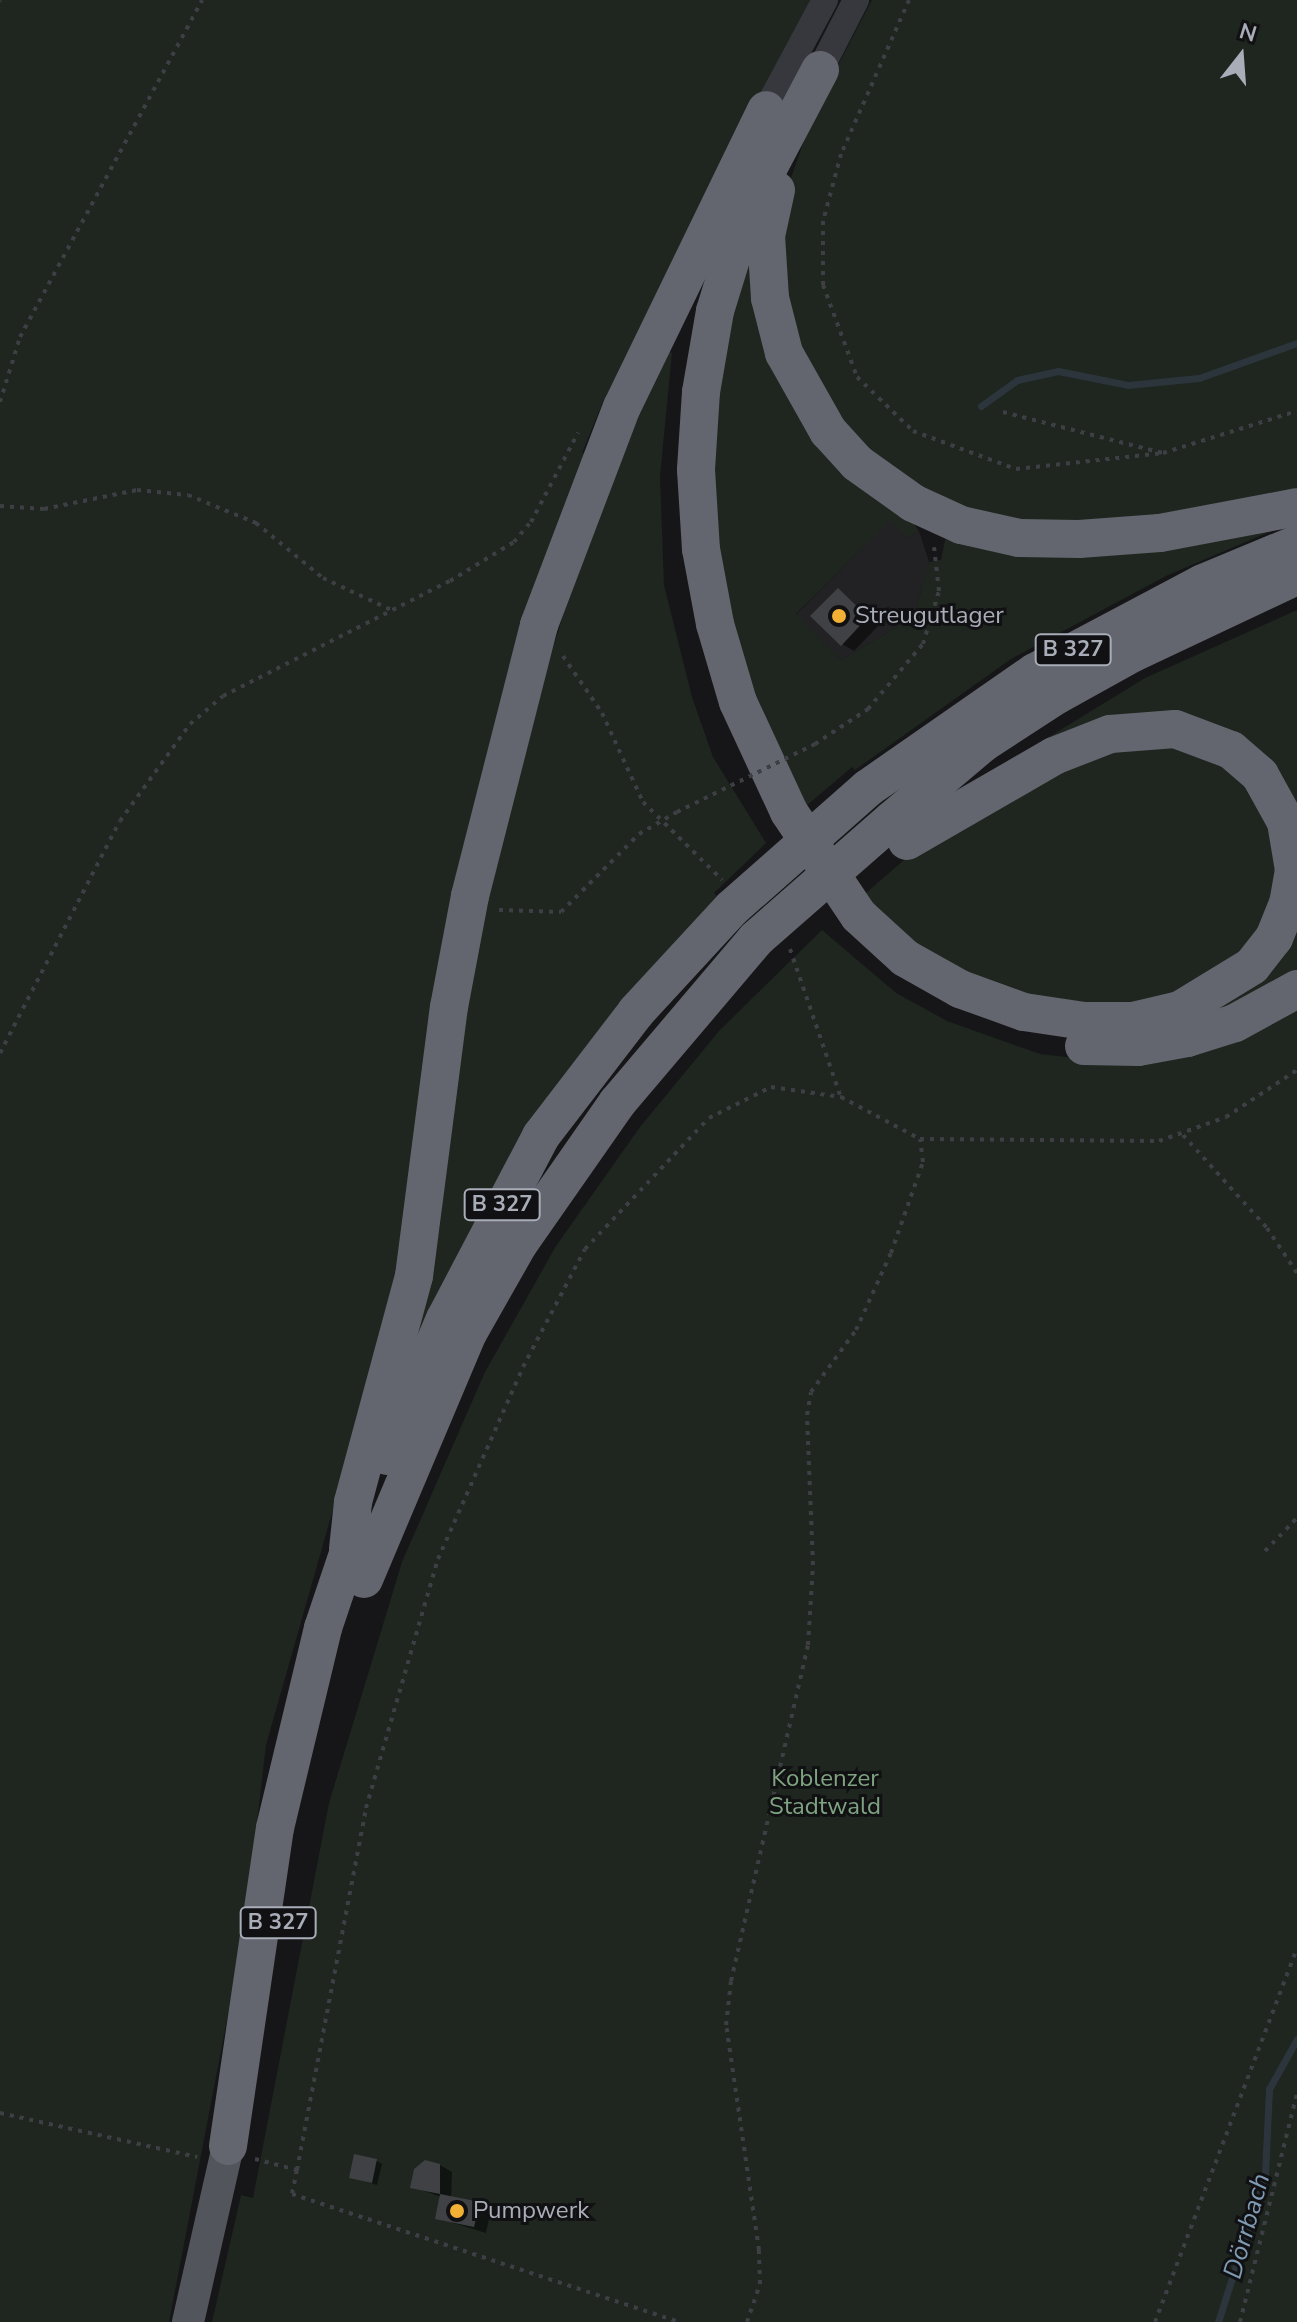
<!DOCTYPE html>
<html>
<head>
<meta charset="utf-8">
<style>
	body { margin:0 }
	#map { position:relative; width:1297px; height:2322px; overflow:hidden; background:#161618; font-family:"Nunito Sans",sans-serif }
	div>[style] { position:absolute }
	.built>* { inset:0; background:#222225 }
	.green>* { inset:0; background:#1e261f }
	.shadow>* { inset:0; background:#0007 }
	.stream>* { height:7px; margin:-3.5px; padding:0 3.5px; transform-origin:3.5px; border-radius:3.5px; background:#2c353c }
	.building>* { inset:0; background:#404145 }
	.path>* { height:4px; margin-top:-2px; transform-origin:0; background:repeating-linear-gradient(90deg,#3d3f44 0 4px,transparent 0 10px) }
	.minor>* { height:26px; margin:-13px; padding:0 13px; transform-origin:13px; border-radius:13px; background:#37383d }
	.major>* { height:32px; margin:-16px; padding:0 16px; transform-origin:16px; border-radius:16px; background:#53555c }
	.highway>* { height:38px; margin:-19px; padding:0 19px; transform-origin:19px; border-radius:19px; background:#63666e }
	.path-bridge>* { height:4px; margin-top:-2px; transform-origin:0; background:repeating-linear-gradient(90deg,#3d3f44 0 4px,transparent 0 10px) }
	.highway-bridge>* { height:38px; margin:-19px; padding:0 19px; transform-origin:19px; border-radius:19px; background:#63666e }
	.dots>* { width:22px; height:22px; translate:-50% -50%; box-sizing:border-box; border:4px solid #111113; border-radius:50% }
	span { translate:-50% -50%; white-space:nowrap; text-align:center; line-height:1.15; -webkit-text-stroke:6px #111113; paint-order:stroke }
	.shield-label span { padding:2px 6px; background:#111113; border:2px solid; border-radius:6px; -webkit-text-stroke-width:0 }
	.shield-label { font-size:22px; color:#a8adb8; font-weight:700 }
	.poi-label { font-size:24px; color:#a8adb8 }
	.left { translate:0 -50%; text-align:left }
	.park-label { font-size:24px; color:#7fa381 }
	.water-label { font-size:26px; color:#7f9bb3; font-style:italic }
	.north { position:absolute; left:1201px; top:16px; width:80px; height:80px; -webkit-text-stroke:6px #111113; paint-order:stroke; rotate:17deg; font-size:22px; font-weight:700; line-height:32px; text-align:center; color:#a8adb8 }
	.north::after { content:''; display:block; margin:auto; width:28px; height:36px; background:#a8adb8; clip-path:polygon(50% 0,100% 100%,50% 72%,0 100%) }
</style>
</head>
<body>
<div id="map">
	<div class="built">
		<i style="clip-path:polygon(890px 520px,907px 538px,919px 531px,929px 562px,914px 617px,841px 660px,796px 615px)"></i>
	</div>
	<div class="green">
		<i style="clip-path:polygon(0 0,811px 0,617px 395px,604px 399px,582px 453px,593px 452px,394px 1295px,266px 1745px,245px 1926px,169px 2322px,0 2322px)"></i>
		<i style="clip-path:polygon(872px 0,1297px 0,1297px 491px,1198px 513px,1033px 524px,943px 502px,878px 460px,824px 398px,784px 309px,784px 198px,815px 109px)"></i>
		<i style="clip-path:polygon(755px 215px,759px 300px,919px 531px,907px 538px,890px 521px,796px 614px,841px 660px,914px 617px,929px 562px,941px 560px,947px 531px,1295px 521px,1166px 576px,1011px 659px,855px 770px,852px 767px,799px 812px,723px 624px,705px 446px)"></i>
		<i style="clip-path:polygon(665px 350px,672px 353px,660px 476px,664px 585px,692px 697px,713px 757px,766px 843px,714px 893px,718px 897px,414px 1353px,440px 1226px,462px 1005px,515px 772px,573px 583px)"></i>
		<i style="clip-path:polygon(1297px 610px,1297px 825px,1238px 743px,1044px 740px,1145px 678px)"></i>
		<i style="clip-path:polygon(1128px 739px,1218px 752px,1276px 819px,1274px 912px,1229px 973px,1125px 1012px,969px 983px,858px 900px,927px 840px)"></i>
		<i style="clip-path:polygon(1297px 895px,1297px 981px,1280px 992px,1187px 1018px)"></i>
		<i style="clip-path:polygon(822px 930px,896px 993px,947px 1021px,1040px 1054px,1075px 1058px,1297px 1002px,1297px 2322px,212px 2322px,241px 2195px,253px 2198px,329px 1803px,402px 1562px,485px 1372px,556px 1246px,640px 1127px,719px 1031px)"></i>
	</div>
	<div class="shadow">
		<i style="clip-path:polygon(838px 590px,879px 625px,854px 651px,842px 644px)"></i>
		<i style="clip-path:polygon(377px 2161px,382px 2164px,377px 2185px,351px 2177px)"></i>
		<i style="clip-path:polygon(440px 2165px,452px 2172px,451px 2198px,491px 2210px,486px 2233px,437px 2218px,441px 2197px,413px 2187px)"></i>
	</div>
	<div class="stream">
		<i style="left:981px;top:406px;width:44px;rotate:-35.8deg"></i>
		<i style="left:1017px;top:380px;width:42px;rotate:-12.4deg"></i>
		<i style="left:1058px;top:371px;width:71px;rotate:11.3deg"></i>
		<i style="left:1128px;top:385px;width:71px;rotate:-5.6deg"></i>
		<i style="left:1199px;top:378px;width:104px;rotate:-19.7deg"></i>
		<i style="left:1218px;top:2322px;width:155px;rotate:-72.4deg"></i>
		<i style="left:1265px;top:2174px;width:85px;rotate:-87.3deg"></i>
		<i style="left:1269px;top:2089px;width:57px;rotate:-60.8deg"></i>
	</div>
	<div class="building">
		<i style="clip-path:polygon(838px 588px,868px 617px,841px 646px,810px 616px)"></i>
		<i style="clip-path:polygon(354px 2154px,377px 2159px,372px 2183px,349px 2178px)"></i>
		<i style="clip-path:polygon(425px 2160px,440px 2164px,440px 2194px,410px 2188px,414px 2169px)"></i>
		<i style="clip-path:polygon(440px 2194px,480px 2202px,474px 2227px,435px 2219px)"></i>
	</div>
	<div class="path">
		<i style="left:909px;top:0;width:168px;rotate:113.8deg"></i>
		<i style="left:841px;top:154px;width:69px;rotate:105deg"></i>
		<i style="left:823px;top:221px;width:64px;rotate:90deg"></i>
		<i style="left:823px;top:285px;width:98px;rotate:69.7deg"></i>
		<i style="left:857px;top:377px;width:78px;rotate:44deg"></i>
		<i style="left:913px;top:431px;width:110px;rotate:20.3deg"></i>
		<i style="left:1016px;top:469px;width:148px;rotate:-6.2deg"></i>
		<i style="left:0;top:1px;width:1px;rotate:-45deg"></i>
		<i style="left:0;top:402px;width:68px;rotate:-72.9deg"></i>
		<i style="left:20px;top:337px;width:383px;rotate:-61.6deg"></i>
		<i style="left:1003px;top:412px;width:165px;rotate:14.4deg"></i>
		<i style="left:1163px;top:453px;width:140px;rotate:-17.4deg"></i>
		<i style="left:0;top:506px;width:44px;rotate:3.9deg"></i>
		<i style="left:44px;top:509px;width:95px;rotate:-11.5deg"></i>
		<i style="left:137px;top:490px;width:51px;rotate:5.6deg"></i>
		<i style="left:188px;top:495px;width:74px;rotate:22.4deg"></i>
		<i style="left:256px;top:523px;width:87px;rotate:39.4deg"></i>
		<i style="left:323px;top:578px;width:75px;rotate:25.2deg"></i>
		<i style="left:563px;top:656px;width:69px;rotate:55.6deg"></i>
		<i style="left:602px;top:713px;width:98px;rotate:65.3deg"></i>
		<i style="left:643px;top:802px;width:111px;rotate:44.6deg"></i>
		<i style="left:815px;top:744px;width:64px;rotate:-33.4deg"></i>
		<i style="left:868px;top:709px;width:85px;rotate:-49.8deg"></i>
		<i style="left:923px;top:644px;width:55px;rotate:-73.2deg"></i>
		<i style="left:939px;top:591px;width:44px;rotate:-96.5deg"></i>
		<i style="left:499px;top:910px;width:62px;rotate:1.8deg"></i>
		<i style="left:561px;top:912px;width:110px;rotate:-45deg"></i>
		<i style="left:639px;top:834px;width:44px;rotate:-30.1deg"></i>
		<i style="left:790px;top:949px;width:154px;rotate:71.1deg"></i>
		<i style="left:0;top:1053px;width:261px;rotate:-62.7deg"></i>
		<i style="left:120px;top:821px;width:120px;rotate:-54.2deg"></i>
		<i style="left:190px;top:724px;width:43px;rotate:-40.3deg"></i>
		<i style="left:223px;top:696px;width:254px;rotate:-26.9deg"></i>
		<i style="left:450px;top:581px;width:75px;rotate:-31.4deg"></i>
		<i style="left:514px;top:542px;width:26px;rotate:-50deg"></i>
		<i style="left:531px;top:522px;width:101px;rotate:-62.2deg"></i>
		<i style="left:1183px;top:1135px;width:125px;rotate:47.9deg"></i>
		<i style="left:1267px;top:1228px;width:54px;rotate:56.3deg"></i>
		<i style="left:1265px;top:1551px;width:46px;rotate:-45.9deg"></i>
		<i style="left:0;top:2113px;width:202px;rotate:12.6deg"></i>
		<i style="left:255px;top:2159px;width:43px;rotate:14.7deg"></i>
		<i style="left:297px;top:2170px;width:25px;rotate:102deg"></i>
		<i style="left:292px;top:2194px;width:409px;rotate:18.3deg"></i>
		<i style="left:297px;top:2170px;width:369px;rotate:-79.2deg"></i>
		<i style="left:366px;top:1808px;width:259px;rotate:-73.9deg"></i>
		<i style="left:438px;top:1559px;width:210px;rotate:-66.1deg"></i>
		<i style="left:523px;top:1367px;width:133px;rotate:-62.3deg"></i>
		<i style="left:585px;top:1249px;width:180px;rotate:-46.6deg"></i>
		<i style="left:709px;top:1118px;width:69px;rotate:-26.6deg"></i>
		<i style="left:771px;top:1087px;width:71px;rotate:8.1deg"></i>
		<i style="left:841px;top:1097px;width:89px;rotate:28deg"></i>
		<i style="left:920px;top:1139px;width:239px;rotate:0.5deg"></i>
		<i style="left:1159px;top:1141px;width:71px;rotate:-19.7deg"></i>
		<i style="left:1226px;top:1117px;width:85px;rotate:-33.5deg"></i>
		<i style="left:747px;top:2322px;width:40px;rotate:-71.1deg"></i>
		<i style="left:760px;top:2284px;width:34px;rotate:-92deg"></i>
		<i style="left:759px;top:2250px;width:227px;rotate:-98.3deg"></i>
		<i style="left:726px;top:2025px;width:44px;rotate:-83.5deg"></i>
		<i style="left:731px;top:1981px;width:345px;rotate:-77.1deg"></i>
		<i style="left:808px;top:1645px;width:80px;rotate:-86.4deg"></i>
		<i style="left:813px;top:1565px;width:150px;rotate:-92.3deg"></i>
		<i style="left:807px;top:1415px;width:23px;rotate:-80deg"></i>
		<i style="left:811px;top:1392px;width:77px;rotate:-54deg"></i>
		<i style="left:856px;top:1330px;width:85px;rotate:-65.6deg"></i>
		<i style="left:891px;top:1253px;width:96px;rotate:-70.6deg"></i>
		<i style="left:923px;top:1162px;width:23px;rotate:-97deg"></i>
		<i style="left:1155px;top:2322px;width:399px;rotate:-69.2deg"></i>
		<i style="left:1240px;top:2322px;width:235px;rotate:-76deg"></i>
	</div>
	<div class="minor">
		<i style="left:820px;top:70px;width:79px;rotate:-62.8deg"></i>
		<i style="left:766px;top:110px;width:125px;rotate:-61.8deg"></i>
	</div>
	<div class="major">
		<i style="left:188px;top:2322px;width:180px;rotate:-77.2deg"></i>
	</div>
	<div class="highway">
		<i style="left:820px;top:70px;width:124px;rotate:117.8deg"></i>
		<i style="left:762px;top:180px;width:71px;rotate:112.2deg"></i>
		<i style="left:735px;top:246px;width:68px;rotate:107.1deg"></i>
		<i style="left:715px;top:311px;width:82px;rotate:99.8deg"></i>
		<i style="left:701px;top:392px;width:78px;rotate:93.7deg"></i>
		<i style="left:696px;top:470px;width:79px;rotate:86.4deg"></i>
		<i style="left:701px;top:549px;width:76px;rotate:79.4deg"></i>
		<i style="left:715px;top:624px;width:81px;rotate:73.6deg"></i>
		<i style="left:738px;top:702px;width:121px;rotate:65.1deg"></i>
		<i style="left:789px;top:812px;width:125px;rotate:56.1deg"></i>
		<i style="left:859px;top:916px;width:62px;rotate:42.4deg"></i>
		<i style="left:905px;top:958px;width:63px;rotate:29.4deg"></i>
		<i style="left:960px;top:989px;width:68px;rotate:19.8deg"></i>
		<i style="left:1024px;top:1012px;width:61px;rotate:8.5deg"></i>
		<i style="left:1084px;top:1021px;width:49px"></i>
		<i style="left:1133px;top:1021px;width:48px;rotate:-13.2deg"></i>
		<i style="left:1180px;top:1010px;width:84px;rotate:-31.4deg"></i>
		<i style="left:1252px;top:966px;width:36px;rotate:-52deg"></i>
		<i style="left:1274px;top:938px;width:37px;rotate:-68deg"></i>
		<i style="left:1288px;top:904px;width:35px;rotate:-80deg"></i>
		<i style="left:1294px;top:870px;width:49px;rotate:-99.5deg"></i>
		<i style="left:1286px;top:822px;width:54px;rotate:-119deg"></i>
		<i style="left:1260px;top:775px;width:38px;rotate:-139deg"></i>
		<i style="left:1231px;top:750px;width:60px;rotate:-159.4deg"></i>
		<i style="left:1175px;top:729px;width:65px;rotate:175.6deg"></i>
		<i style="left:1110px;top:734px;width:60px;rotate:158.6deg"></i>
		<i style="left:1054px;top:756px;width:170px;rotate:150deg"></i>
		<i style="left:776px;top:190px;width:47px;rotate:102.3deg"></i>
		<i style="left:766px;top:236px;width:62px;rotate:86.3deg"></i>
		<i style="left:770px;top:298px;width:57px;rotate:75.7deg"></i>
		<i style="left:784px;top:353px;width:90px;rotate:60.6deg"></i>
		<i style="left:828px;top:431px;width:43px;rotate:47.8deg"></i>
		<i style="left:857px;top:463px;width:69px;rotate:35.5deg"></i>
		<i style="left:913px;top:503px;width:53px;rotate:24.6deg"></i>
		<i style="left:961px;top:525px;width:59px;rotate:12.6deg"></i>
		<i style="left:1019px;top:538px;width:60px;rotate:1deg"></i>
		<i style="left:1079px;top:539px;width:81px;rotate:-4.2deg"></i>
		<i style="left:1160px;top:533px;width:139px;rotate:-10.7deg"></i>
		<i style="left:868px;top:788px;width:203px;rotate:-34.8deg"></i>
		<i style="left:1035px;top:672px;width:190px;rotate:-27.9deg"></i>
		<i style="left:1203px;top:583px;width:102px;rotate:-22.5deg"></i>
		<i style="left:892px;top:820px;width:119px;rotate:-40.2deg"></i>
		<i style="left:983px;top:743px;width:88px;rotate:-33deg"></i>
		<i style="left:1057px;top:695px;width:87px;rotate:-28.9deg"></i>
		<i style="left:1133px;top:653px;width:181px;rotate:-25.2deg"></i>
		<i style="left:1084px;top:1046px;width:54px;rotate:1.1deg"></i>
		<i style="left:1138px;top:1047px;width:50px;rotate:-10.4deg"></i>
		<i style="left:1187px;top:1038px;width:50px;rotate:-17.4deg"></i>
		<i style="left:1235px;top:1023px;width:71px;rotate:-28.7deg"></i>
		<i style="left:387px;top:1456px;width:149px;rotate:-67.1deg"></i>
		<i style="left:445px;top:1319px;width:207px;rotate:-62.3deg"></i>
		<i style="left:541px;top:1136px;width:156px;rotate:-52.5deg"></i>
		<i style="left:636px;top:1012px;width:142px;rotate:-47.3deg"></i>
		<i style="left:348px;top:1549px;width:47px;rotate:-83.9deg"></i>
		<i style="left:353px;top:1502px;width:234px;rotate:-74.9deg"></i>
		<i style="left:414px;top:1276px;width:271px;rotate:-82.6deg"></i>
		<i style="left:449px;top:1007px;width:113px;rotate:-79.3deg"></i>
		<i style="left:470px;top:896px;width:280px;rotate:-75.7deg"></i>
		<i style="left:539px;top:625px;width:233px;rotate:-69.2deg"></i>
		<i style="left:622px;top:407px;width:330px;rotate:-64.1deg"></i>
		<i style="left:364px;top:1579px;width:267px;rotate:-67.1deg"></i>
		<i style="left:468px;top:1333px;width:101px;rotate:-60.4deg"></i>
		<i style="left:518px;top:1245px;width:173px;rotate:-55.1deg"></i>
		<i style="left:617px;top:1103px;width:215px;rotate:-49.7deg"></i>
		<i style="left:228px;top:2146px;width:321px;rotate:-81.6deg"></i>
		<i style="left:275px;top:1828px;width:206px;rotate:-76.5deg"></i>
		<i style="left:323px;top:1628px;width:107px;rotate:-71.4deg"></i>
	</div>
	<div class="path-bridge">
		<i style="left:677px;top:812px;width:154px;rotate:-26.2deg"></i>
	</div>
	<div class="highway-bridge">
		<i style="left:732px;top:908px;width:181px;rotate:-41.4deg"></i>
		<i style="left:756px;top:939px;width:181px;rotate:-41.2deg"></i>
	</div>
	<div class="dots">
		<i style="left:839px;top:616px;background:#f2b134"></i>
		<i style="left:457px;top:2211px;background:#f2b134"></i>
	</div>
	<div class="shield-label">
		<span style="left:1073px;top:650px">B 327</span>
		<span style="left:502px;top:1205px">B 327</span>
		<span style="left:278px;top:1923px">B 327</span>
	</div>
	<div class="poi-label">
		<span class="left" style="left:855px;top:616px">Streugutlager</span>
		<span class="left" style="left:473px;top:2211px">Pumpwerk</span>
	</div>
	<div class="park-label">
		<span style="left:825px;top:1793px">Koblenzer<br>Stadtwald</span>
	</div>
	<div class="water-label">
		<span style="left:1247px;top:2226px;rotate:-74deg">Dörrbach</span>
	</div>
	<div class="north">N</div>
</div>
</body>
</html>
